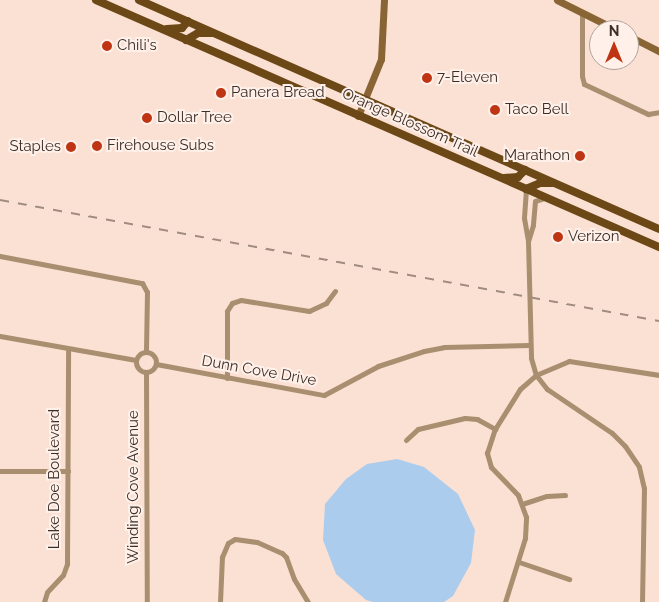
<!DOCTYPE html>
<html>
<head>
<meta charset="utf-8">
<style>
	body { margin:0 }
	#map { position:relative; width:659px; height:602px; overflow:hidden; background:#fbe1d3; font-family:Raleway,sans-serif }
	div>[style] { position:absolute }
	.water>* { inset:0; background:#accced }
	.street>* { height:5px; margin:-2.5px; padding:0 2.5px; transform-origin:2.5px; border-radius:2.5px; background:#a98f70 }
	.street>.ring { margin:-2.5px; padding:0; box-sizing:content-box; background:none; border:5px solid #a98f70; border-radius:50% }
	.secondary>* { height:7px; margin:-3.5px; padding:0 3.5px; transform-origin:3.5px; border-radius:3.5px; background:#896435 }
	.primary>* { height:8px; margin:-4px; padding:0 4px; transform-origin:4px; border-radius:4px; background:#6c4817 }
	.rail>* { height:2px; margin-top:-1px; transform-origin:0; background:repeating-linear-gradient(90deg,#9f8b80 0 9px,transparent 0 18px) }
	.dots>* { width:14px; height:14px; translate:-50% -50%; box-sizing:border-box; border:2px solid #fff1ea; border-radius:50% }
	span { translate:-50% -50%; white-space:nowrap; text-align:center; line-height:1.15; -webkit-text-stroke:4px #fff1ea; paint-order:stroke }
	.poi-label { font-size:15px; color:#3c2f28 }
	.left { translate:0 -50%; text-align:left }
	.right { translate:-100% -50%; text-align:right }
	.street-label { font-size:15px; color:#3c2f28 }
	.north { position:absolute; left:589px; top:20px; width:50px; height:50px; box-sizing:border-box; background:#fff1ea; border:1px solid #b1a39c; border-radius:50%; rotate:0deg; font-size:14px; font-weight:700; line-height:20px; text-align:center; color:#3c2f28 }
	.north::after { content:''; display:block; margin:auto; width:18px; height:22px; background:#bf3513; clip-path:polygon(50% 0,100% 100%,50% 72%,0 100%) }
</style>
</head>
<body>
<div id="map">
	<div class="water">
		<i style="clip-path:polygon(397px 459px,424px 467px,458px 494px,475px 530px,471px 563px,453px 596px,444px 602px,373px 602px,366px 600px,336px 574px,323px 540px,325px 504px,346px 479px,367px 464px)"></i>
	</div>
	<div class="street">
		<i style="left:582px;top:12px;width:64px;rotate:90deg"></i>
		<i style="left:582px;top:76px;width:8px;rotate:76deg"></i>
		<i style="left:584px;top:84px;width:71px;rotate:25.1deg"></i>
		<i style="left:648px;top:114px;width:11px;rotate:-10deg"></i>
		<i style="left:526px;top:189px;width:29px;rotate:94deg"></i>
		<i style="left:524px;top:218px;width:23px;rotate:80deg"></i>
		<i style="left:544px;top:198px;width:9px;rotate:162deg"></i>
		<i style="left:535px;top:201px;width:24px;rotate:95deg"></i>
		<i style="left:533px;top:225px;width:17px;rotate:107deg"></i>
		<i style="left:528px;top:241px;width:117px;rotate:88.5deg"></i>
		<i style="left:531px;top:358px;width:18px;rotate:74deg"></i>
		<i style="left:536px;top:375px;width:18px;rotate:52deg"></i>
		<i style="left:547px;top:389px;width:78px;rotate:34.1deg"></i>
		<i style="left:612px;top:433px;width:18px;rotate:45deg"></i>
		<i style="left:625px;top:446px;width:25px;rotate:56deg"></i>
		<i style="left:639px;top:467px;width:22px;rotate:77deg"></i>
		<i style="left:644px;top:488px;width:114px;rotate:91deg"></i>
		<i style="left:0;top:256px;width:145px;rotate:10.8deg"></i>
		<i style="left:142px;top:283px;width:10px;rotate:61deg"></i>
		<i style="left:147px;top:292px;width:60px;rotate:91deg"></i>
		<i style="left:0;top:336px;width:138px;rotate:10deg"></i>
		<i class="ring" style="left:136px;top:352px;width:15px;height:15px"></i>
		<i style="left:156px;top:364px;width:171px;rotate:10.5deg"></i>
		<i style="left:324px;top:395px;width:61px;rotate:-28.2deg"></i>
		<i style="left:378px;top:366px;width:48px;rotate:-18.1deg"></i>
		<i style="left:424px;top:351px;width:20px;rotate:-11deg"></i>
		<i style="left:444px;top:347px;width:85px;rotate:-1.3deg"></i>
		<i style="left:146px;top:372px;width:230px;rotate:89.8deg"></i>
		<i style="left:227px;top:378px;width:67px;rotate:-90deg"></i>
		<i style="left:227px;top:311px;width:9px;rotate:-58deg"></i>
		<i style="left:232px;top:303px;width:9px;rotate:-18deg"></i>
		<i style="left:241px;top:300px;width:69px;rotate:9.2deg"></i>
		<i style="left:309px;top:311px;width:19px;rotate:-25deg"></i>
		<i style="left:326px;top:303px;width:15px;rotate:-53deg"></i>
		<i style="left:406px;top:440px;width:16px;rotate:-43deg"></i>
		<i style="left:418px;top:429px;width:48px;rotate:-13.2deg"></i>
		<i style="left:465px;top:418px;width:12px;rotate:5deg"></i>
		<i style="left:477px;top:419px;width:21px;rotate:29deg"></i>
		<i style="left:0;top:471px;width:68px"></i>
		<i style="left:522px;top:504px;width:26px;rotate:-18deg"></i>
		<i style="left:547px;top:496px;width:18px;rotate:-3deg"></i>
		<i style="left:519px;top:562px;width:53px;rotate:18.8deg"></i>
		<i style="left:44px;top:602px;width:10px;rotate:-73deg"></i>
		<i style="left:47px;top:592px;width:23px;rotate:-47deg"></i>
		<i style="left:63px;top:575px;width:12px;rotate:-70deg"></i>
		<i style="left:67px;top:564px;width:215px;rotate:-89.7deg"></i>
		<i style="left:220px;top:602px;width:45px;rotate:-87.5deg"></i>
		<i style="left:222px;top:557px;width:15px;rotate:-67deg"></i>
		<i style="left:228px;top:543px;width:8px;rotate:-30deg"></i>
		<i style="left:235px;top:539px;width:22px;rotate:8deg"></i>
		<i style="left:257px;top:542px;width:27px;rotate:24deg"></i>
		<i style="left:282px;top:553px;width:6px;rotate:45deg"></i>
		<i style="left:286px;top:557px;width:23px;rotate:70deg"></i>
		<i style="left:294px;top:579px;width:27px;rotate:59deg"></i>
		<i style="left:505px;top:602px;width:67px;rotate:-72.6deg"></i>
		<i style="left:525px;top:538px;width:21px;rotate:-87deg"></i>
		<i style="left:526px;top:517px;width:23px;rotate:-110deg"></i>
		<i style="left:518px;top:495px;width:39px;rotate:-134deg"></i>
		<i style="left:491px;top:467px;width:15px;rotate:-106deg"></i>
		<i style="left:487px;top:453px;width:25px;rotate:-72deg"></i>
		<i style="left:495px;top:429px;width:47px;rotate:-58deg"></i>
		<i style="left:520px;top:389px;width:21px;rotate:-41deg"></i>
		<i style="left:536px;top:375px;width:36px;rotate:-23deg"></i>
		<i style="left:569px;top:361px;width:91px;rotate:8.8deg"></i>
	</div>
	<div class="secondary">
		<i style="left:557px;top:0;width:67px;rotate:26.6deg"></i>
		<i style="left:629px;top:36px;width:34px;rotate:27deg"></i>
		<i style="left:358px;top:116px;width:61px;rotate:-68deg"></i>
		<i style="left:381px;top:59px;width:59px;rotate:-87.1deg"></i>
	</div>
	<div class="primary">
		<i style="left:96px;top:0;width:615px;rotate:23.69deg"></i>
		<i style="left:139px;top:0;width:568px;rotate:23.77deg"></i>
		<i style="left:167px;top:29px;width:15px;rotate:-4deg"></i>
		<i style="left:182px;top:28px;width:9px;rotate:-49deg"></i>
		<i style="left:186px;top:40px;width:14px;rotate:-30deg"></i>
		<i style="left:198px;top:33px;width:14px"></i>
		<i style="left:504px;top:178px;width:14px;rotate:-4deg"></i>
		<i style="left:518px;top:177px;width:10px;rotate:-45deg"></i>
		<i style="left:526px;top:189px;width:15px;rotate:-23deg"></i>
		<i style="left:540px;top:183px;width:13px"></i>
	</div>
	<div class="rail">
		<i style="left:0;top:200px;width:670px;rotate:10.4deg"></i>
	</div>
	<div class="dots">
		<i style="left:107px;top:46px;background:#bf3513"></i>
		<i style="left:427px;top:78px;background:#bf3513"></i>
		<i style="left:221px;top:93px;background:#bf3513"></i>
		<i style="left:495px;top:110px;background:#bf3513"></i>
		<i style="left:147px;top:118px;background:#bf3513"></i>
		<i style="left:97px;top:146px;background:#bf3513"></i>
		<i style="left:71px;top:147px;background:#bf3513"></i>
		<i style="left:580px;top:156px;background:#bf3513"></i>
		<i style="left:558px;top:237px;background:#bf3513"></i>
	</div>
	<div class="poi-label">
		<span class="left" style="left:117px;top:46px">Chili's</span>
		<span class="left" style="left:437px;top:78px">7-Eleven</span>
		<span class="left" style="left:231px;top:93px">Panera Bread</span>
		<span class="left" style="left:505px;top:110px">Taco Bell</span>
		<span class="left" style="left:157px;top:118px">Dollar Tree</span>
		<span class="left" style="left:107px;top:146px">Firehouse Subs</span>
		<span class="right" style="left:61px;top:147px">Staples</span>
		<span class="right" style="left:570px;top:156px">Marathon</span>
		<span class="left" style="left:568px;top:237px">Verizon</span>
	</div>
	<div class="street-label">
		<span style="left:410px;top:123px;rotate:24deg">Orange Blossom Trail</span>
		<span style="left:259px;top:371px;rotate:10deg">Dunn Cove Drive</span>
		<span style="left:55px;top:479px;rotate:-90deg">Lake Doe Boulevard</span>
		<span style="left:134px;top:487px;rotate:-90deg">Winding Cove Avenue</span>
	</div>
	<div class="north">N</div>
</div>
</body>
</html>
